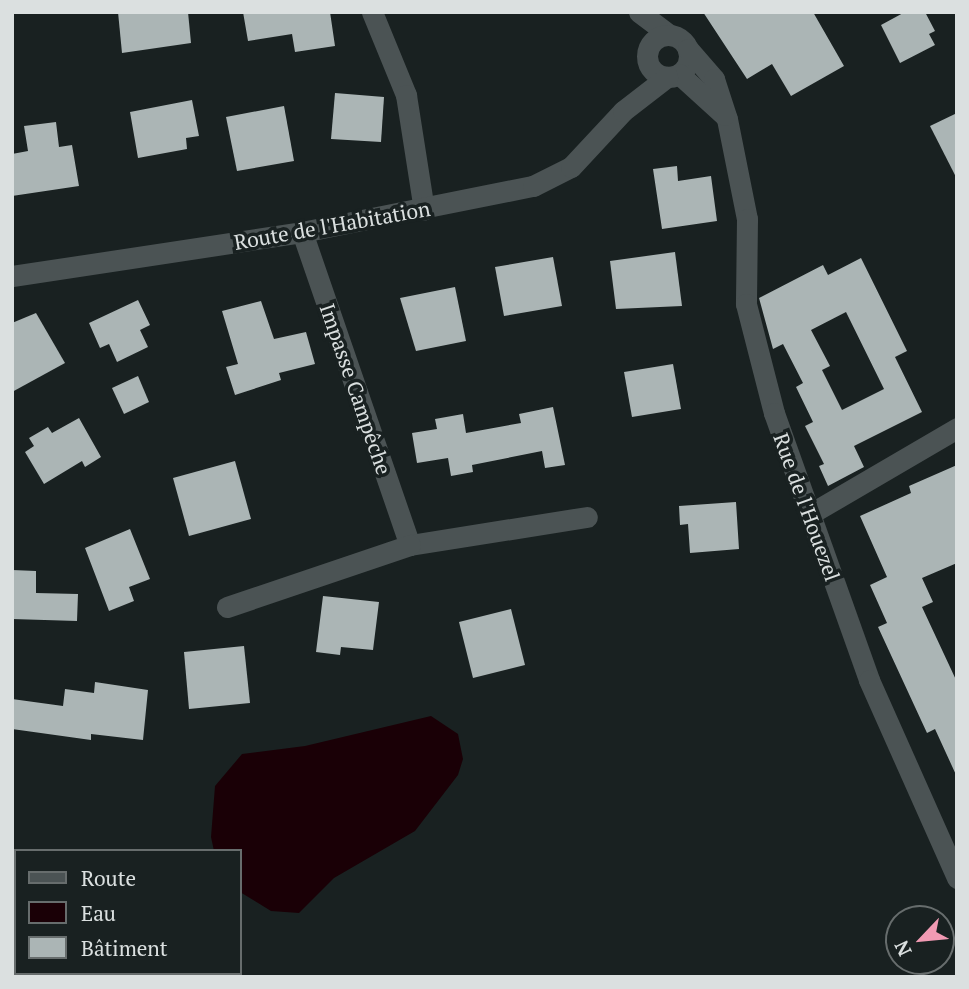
<!DOCTYPE html>
<html>
<head>
<meta charset="utf-8">
<style>
	body { margin:0 }
	#map { position:relative; width:969px; height:989px; overflow:hidden; background:#192121; font-family:"PT Serif",serif }
	div>[style] { position:absolute }
	.water>* { inset:0; background:#1a0006 }
	.building>* { inset:0; background:#abb5b5 }
	.minor>* { height:21px; margin:-10.5px; padding:0 10.5px; transform-origin:10.5px; border-radius:10.5px; background:#4b5354 }
	.minor>.ring { margin:-10.5px; padding:0; box-sizing:content-box; background:none; border:21px solid #4b5354; border-radius:50% }
	span { translate:-50% -50%; white-space:nowrap; text-align:center; line-height:1.15; -webkit-text-stroke:7px #192121; paint-order:stroke }
	.street-label { font-size:21px; color:#dbe0e0 }
	.frame { position:absolute; inset:0; border:14px solid #dbe0e0; pointer-events:none }
	.legend { position:absolute; left:14px; top:849px; width:228px; height:126px; box-sizing:border-box; background:#192121; border:2px solid #676d6d; margin:0; padding:9px 12px; list-style:none; font-size:21px; color:#dbe0e0 }
	.legend li { display:flex; align-items:center; gap:14px; height:35px }
	.legend b { width:35px; border:2px solid #676d6d }
	.north { position:absolute; left:885px; top:905px; width:70px; height:70px; box-sizing:border-box; background:#192121; border:2px solid #676d6d; border-radius:50%; rotate:244deg; font-size:19px; font-weight:700; line-height:28px; text-align:center; color:#dbe0e0 }
	.north::after { content:''; display:block; margin:auto; width:24px; height:32px; background:#f19ab3; clip-path:polygon(50% 0,100% 100%,50% 72%,0 100%) }
</style>
</head>
<body>
<div id="map">
	<div class="water">
		<i style="clip-path:polygon(431px 716px,458px 734px,463px 759px,458px 775px,415px 831px,334px 878px,299px 913px,271px 911px,240px 892px,240px 851px,214px 851px,211px 837px,215px 786px,242px 754px,305px 746px)"></i>
	</div>
	<div class="building">
		<i style="clip-path:polygon(118px 12px,188px 12px,191px 43px,122px 53px)"></i>
		<i style="clip-path:polygon(243px 12px,330px 12px,335px 46px,295px 52px,292px 34px,248px 41px)"></i>
		<i style="clip-path:polygon(703px 12px,813px 12px,844px 66px,791px 96px,772px 64px,747px 79px)"></i>
		<i style="clip-path:polygon(905px 12px,925px 12px,935px 31px,929px 34px,935px 45px,900px 63px,881px 25px)"></i>
		<i style="clip-path:polygon(335px 93px,384px 97px,381px 142px,331px 139px)"></i>
		<i style="clip-path:polygon(192px 100px,199px 136px,186px 138px,187px 149px,138px 158px,130px 112px)"></i>
		<i style="clip-path:polygon(284px 106px,294px 161px,237px 171px,226px 117px)"></i>
		<i style="clip-path:polygon(957px 113px,957px 179px,930px 126px)"></i>
		<i style="clip-path:polygon(56px 122px,59px 147px,72px 145px,79px 186px,12px 196px,12px 154px,28px 151px,24px 126px)"></i>
		<i style="clip-path:polygon(677px 166px,678px 181px,711px 176px,717px 221px,662px 229px,653px 169px)"></i>
		<i style="clip-path:polygon(675px 252px,682px 306px,616px 309px,610px 261px)"></i>
		<i style="clip-path:polygon(553px 257px,562px 306px,504px 316px,495px 267px)"></i>
		<i style="clip-path:polygon(evenodd,861px 258px,907px 351px,895px 357px,922px 412px,854px 446px,864px 467px,828px 486px,819px 466px,824px 464px,805px 426px,813px 422px,796px 387px,803px 383px,783px 344px,773px 349px,759px 298px,823px 265px,828px 275px,861px 258px,846px 312px,884px 389px,842px 410px,822px 370px,830px 366px,811px 330px,846px 312px)"></i>
		<i style="clip-path:polygon(455px 287px,466px 341px,416px 351px,400px 298px)"></i>
		<i style="clip-path:polygon(138px 300px,150px 325px,140px 330px,148px 347px,117px 362px,109px 344px,100px 348px,89px 323px)"></i>
		<i style="clip-path:polygon(261px 301px,274px 339px,306px 332px,315px 364px,279px 373px,281px 380px,235px 395px,226px 367px,238px 364px,222px 311px)"></i>
		<i style="clip-path:polygon(36px 313px,65px 363px,12px 392px,12px 323px)"></i>
		<i style="clip-path:polygon(673px 364px,681px 409px,632px 417px,624px 372px)"></i>
		<i style="clip-path:polygon(138px 376px,149px 402px,124px 414px,112px 388px)"></i>
		<i style="clip-path:polygon(553px 407px,565px 465px,545px 468px,542px 451px,472px 465px,473px 472px,451px 476px,448px 458px,417px 463px,412px 433px,437px 429px,435px 419px,463px 414px,466px 433px,521px 423px,519px 414px)"></i>
		<i style="clip-path:polygon(79px 418px,101px 457px,85px 467px,82px 461px,44px 484px,25px 452px,34px 446px,29px 438px,48px 427px,52px 433px)"></i>
		<i style="clip-path:polygon(235px 461px,251px 519px,189px 536px,173px 478px)"></i>
		<i style="clip-path:polygon(957px 465px,957px 563px,922px 578px,933px 602px,922px 607px,957px 682px,957px 777px,935px 729px,927px 733px,878px 627px,887px 623px,870px 585px,887px 577px,860px 516px,911px 493px,909px 486px)"></i>
		<i style="clip-path:polygon(736px 502px,739px 549px,690px 553px,688px 524px,680px 525px,679px 506px)"></i>
		<i style="clip-path:polygon(130px 529px,150px 579px,129px 587px,134px 601px,109px 611px,85px 548px)"></i>
		<i style="clip-path:polygon(12px 570px,36px 571px,36px 593px,78px 594px,77px 621px,12px 619px)"></i>
		<i style="clip-path:polygon(323px 596px,379px 602px,373px 650px,341px 647px,340px 655px,316px 652px)"></i>
		<i style="clip-path:polygon(511px 609px,525px 665px,473px 678px,459px 622px)"></i>
		<i style="clip-path:polygon(244px 646px,250px 703px,189px 709px,184px 652px)"></i>
		<i style="clip-path:polygon(95px 682px,148px 690px,143px 740px,91px 734px,91px 740px,12px 729px,12px 699px,63px 706px,65px 689px,94px 693px)"></i>
	</div>
	<div class="minor">
		<i style="left:372px;top:12px;width:90px;rotate:67.7deg"></i>
		<i style="left:406px;top:95px;width:116px;rotate:81.1deg"></i>
		<i style="left:639px;top:12px;width:38px;rotate:37deg"></i>
		<i class="ring" style="left:647px;top:35px;width:21px;height:21px"></i>
		<i style="left:688px;top:49px;width:40px;rotate:49deg"></i>
		<i style="left:714px;top:79px;width:42px;rotate:72deg"></i>
		<i style="left:727px;top:119px;width:102px;rotate:78.7deg"></i>
		<i style="left:747px;top:219px;width:85px;rotate:90.7deg"></i>
		<i style="left:746px;top:304px;width:113px;rotate:75.6deg"></i>
		<i style="left:774px;top:413px;width:283px;rotate:70.4deg"></i>
		<i style="left:869px;top:680px;width:217px;rotate:66deg"></i>
		<i style="left:679px;top:74px;width:61px;rotate:42.3deg"></i>
		<i style="left:302px;top:232px;width:331px;rotate:71deg"></i>
		<i style="left:410px;top:545px;width:179px;rotate:-9deg"></i>
		<i style="left:12px;top:276px;width:293px;rotate:-8.6deg"></i>
		<i style="left:302px;top:232px;width:236px;rotate:-11.3deg"></i>
		<i style="left:533px;top:186px;width:42px;rotate:-26.6deg"></i>
		<i style="left:571px;top:167px;width:76px;rotate:-47.1deg"></i>
		<i style="left:623px;top:111px;width:56px;rotate:-37.7deg"></i>
		<i style="left:810px;top:514px;width:170px;rotate:-30.3deg"></i>
		<i style="left:227px;top:607px;width:193px;rotate:-18.7deg"></i>
	</div>
	<div class="street-label">
		<span style="left:332px;top:225px;rotate:-10deg">Route de l'Habitation</span>
		<span style="left:356px;top:389px;rotate:71deg">Impasse Campêche</span>
		<span style="left:807px;top:507px;rotate:70deg">Rue de l'Houezel</span>
	</div>
	<div class="frame"></div>
	<ul class="legend">
	<li><b style="height:9px;background:#4b5354"></b>Route</li>
	<li><b style="height:19px;background:#1a0006"></b>Eau</li>
	<li><b style="height:19px;background:#abb5b5"></b>Bâtiment</li>
	</ul>
	<div class="north">N</div>
</div>
</body>
</html>
